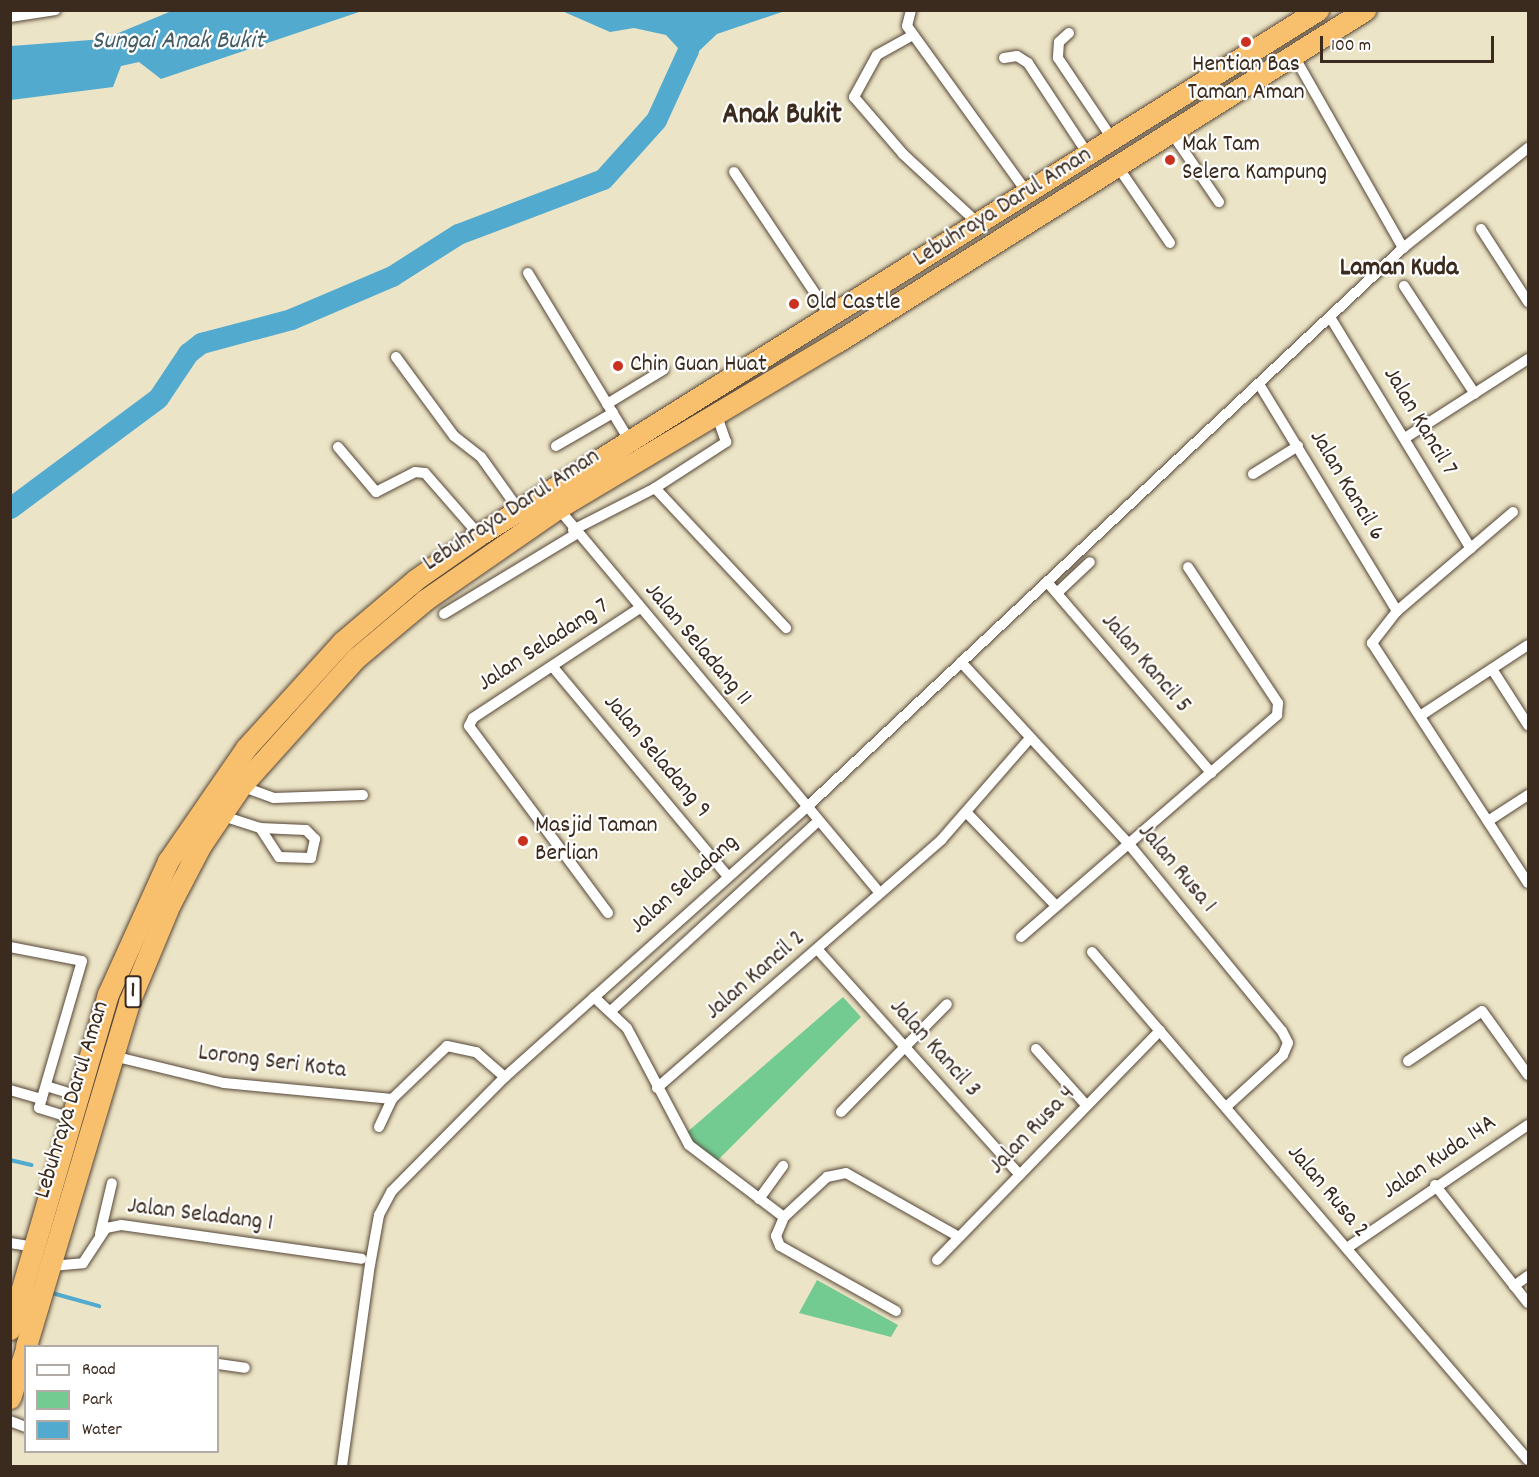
<!DOCTYPE html>
<html>
<head>
<meta charset="utf-8">
<style>
	body { margin:0 }
	#map { position:relative; width:1539px; height:1477px; overflow:hidden; background:#ece4c6; font-family:Dekko,sans-serif }
	div>[style] { position:absolute }
	.green>* { inset:0; background:#74cb91 }
	.water>* { inset:0; background:#53aacf }
	.stream>* { height:4px; margin:-2px; padding:0 2px; transform-origin:2px; border-radius:2px; background:#53aacf }
	.river>* { height:21px; margin:-10.5px; padding:0 10.5px; transform-origin:10.5px; border-radius:10.5px; background:#53aacf }
	.roads { filter:drop-shadow(0 0 2px #564637) drop-shadow(0 0 2px #564637) }
	.street>* { height:10px; margin:-5px; padding:0 5px; transform-origin:5px; border-radius:5px; background:#fff }
	.highway>* { height:21px; margin:-10.5px; padding:0 10.5px; transform-origin:10.5px; border-radius:10.5px; background:#f8bf6c }
	.dots>* { width:16px; height:16px; translate:-50% -50%; box-sizing:border-box; border:3px solid #fff; border-radius:50% }
	span { translate:-50% -50%; white-space:nowrap; text-align:center; line-height:1.15; -webkit-text-stroke:4.5px #fff; paint-order:stroke }
	.shield-label span { padding:2px 4px; background:#fff; border:2px solid; border-radius:4px; -webkit-text-stroke-width:0 }
	.shield-label { font-size:22px; color:#3b2a1e; font-weight:700 }
	.poi-label { font-size:24px; color:#3b2a1e }
	.left { translate:0 -50%; text-align:left }
	.street-label { font-size:24px; color:#3b2a1e }
	.water-label { font-size:26px; color:#455d65; font-style:italic }
	.neighbourhood-label { font-size:26px; color:#3b2a1e; font-weight:700 }
	.district-label { font-size:30px; color:#3b2a1e; font-weight:700 }
	.frame { position:absolute; inset:0; border:12px solid #3b2a1e; pointer-events:none }
	.legend { position:absolute; left:24px; top:1345px; width:195px; height:108px; box-sizing:border-box; background:#fff; border:2px solid #b1aaa5; margin:0; padding:8px 10px; list-style:none; font-size:18px; color:#3b2a1e }
	.legend li { display:flex; align-items:center; gap:12px; height:30px }
	.legend b { width:30px; border:2px solid #b1aaa5 }
	.scale { position:absolute; left:1320px; top:36px; width:174px; height:27px; box-sizing:border-box; border:3px solid #3b2a1e; border-top:0; padding-left:8px; font-size:18px; line-height:21px; white-space:nowrap; color:#3b2a1e; -webkit-text-stroke:4px #fff; paint-order:stroke }
</style>
</head>
<body>
<div id="map">
	<div class="green">
		<i style="clip-path:polygon(843px 997px,861px 1017px,714px 1164px,685px 1134px)"></i>
		<i style="clip-path:polygon(817px 1280px,898px 1325px,891px 1337px,799px 1313px)"></i>
	</div>
	<div class="water">
		<i style="clip-path:polygon(174px 10px,362px 10px,362px 11px,161px 79px,139px 62px,121px 66px,113px 87px,11px 100px,11px 46px,104px 39px)"></i>
		<i style="clip-path:polygon(562px 11px,785px 11px,717px 34px,698px 52px,678px 48px,666px 35px,634px 28px,610px 32px)"></i>
	</div>
	<div class="stream">
		<i style="left:10px;top:1160px;width:22px;rotate:13deg"></i>
		<i style="left:52px;top:1293px;width:49px;rotate:15.5deg"></i>
	</div>
	<div class="river">
		<i style="left:10px;top:508px;width:184px;rotate:-36.6deg"></i>
		<i style="left:158px;top:398px;width:54px;rotate:-56.3deg"></i>
		<i style="left:188px;top:353px;width:16px;rotate:-38deg"></i>
		<i style="left:201px;top:343px;width:93px;rotate:-14.9deg"></i>
		<i style="left:291px;top:319px;width:110px;rotate:-23.1deg"></i>
		<i style="left:392px;top:276px;width:78px;rotate:-32.5deg"></i>
		<i style="left:458px;top:234px;width:155px;rotate:-20.8deg"></i>
		<i style="left:603px;top:179px;width:79px;rotate:-48.1deg"></i>
		<i style="left:656px;top:120px;width:77px;rotate:-65.4deg"></i>
		<i style="left:688px;top:50px;width:27px;rotate:-82deg"></i>
	</div>
	<div class="roads">
		<div class="street">
			<i style="left:911px;top:10px;width:16px;rotate:104deg"></i>
			<i style="left:907px;top:26px;width:207px;rotate:54.2deg"></i>
			<i style="left:10px;top:17px;width:46px;rotate:-8.8deg"></i>
			<i style="left:1069px;top:33px;width:13px;rotate:138deg"></i>
			<i style="left:1059px;top:42px;width:16px;rotate:94deg"></i>
			<i style="left:1058px;top:58px;width:99px;rotate:56.1deg"></i>
			<i style="left:913px;top:35px;width:41px;rotate:150.9deg"></i>
			<i style="left:877px;top:55px;width:48px;rotate:118.7deg"></i>
			<i style="left:854px;top:97px;width:75px;rotate:49.3deg"></i>
			<i style="left:903px;top:154px;width:105px;rotate:42.7deg"></i>
			<i style="left:1294px;top:56px;width:221px;rotate:60.4deg"></i>
			<i style="left:1004px;top:58px;width:13px;rotate:-9deg"></i>
			<i style="left:1017px;top:56px;width:13px;rotate:32deg"></i>
			<i style="left:1028px;top:63px;width:111px;rotate:56.7deg"></i>
			<i style="left:1171px;top:132px;width:85px;rotate:55.6deg"></i>
			<i style="left:1118px;top:167px;width:92px;rotate:55.6deg"></i>
			<i style="left:734px;top:172px;width:173px;rotate:56.3deg"></i>
			<i style="left:1481px;top:229px;width:87px;rotate:57.2deg"></i>
			<i style="left:528px;top:273px;width:195px;rotate:58.8deg"></i>
			<i style="left:1404px;top:286px;width:129px;rotate:56.7deg"></i>
			<i style="left:1330px;top:317px;width:271px;rotate:58.7deg"></i>
			<i style="left:396px;top:357px;width:98px;rotate:53.7deg"></i>
			<i style="left:454px;top:436px;width:34px;rotate:38deg"></i>
			<i style="left:481px;top:457px;width:65px;rotate:54.4deg"></i>
			<i style="left:1259px;top:384px;width:266px;rotate:58.7deg"></i>
			<i style="left:607px;top:404px;width:66px;rotate:-31.3deg"></i>
			<i style="left:1405px;top:438px;width:146px;rotate:-32.7deg"></i>
			<i style="left:556px;top:446px;width:66px;rotate:-30.1deg"></i>
			<i style="left:338px;top:447px;width:59px;rotate:49.8deg"></i>
			<i style="left:376px;top:492px;width:44px;rotate:-27.1deg"></i>
			<i style="left:415px;top:472px;width:10px;rotate:6deg"></i>
			<i style="left:425px;top:473px;width:82px;rotate:48.9deg"></i>
			<i style="left:1253px;top:474px;width:53px;rotate:-31.9deg"></i>
			<i style="left:655px;top:488px;width:192px;rotate:46.9deg"></i>
			<i style="left:558px;top:508px;width:500px;rotate:50.11deg"></i>
			<i style="left:1513px;top:512px;width:153px;rotate:139.5deg"></i>
			<i style="left:1397px;top:611px;width:41px;rotate:128deg"></i>
			<i style="left:1372px;top:643px;width:286px;rotate:57deg"></i>
			<i style="left:573px;top:530px;width:92px;rotate:-27.1deg"></i>
			<i style="left:655px;top:488px;width:85px;rotate:-32.9deg"></i>
			<i style="left:726px;top:442px;width:28px;rotate:-109deg"></i>
			<i style="left:1047px;top:582px;width:252px;rotate:49.3deg"></i>
			<i style="left:1057px;top:593px;width:45px;rotate:-43.2deg"></i>
			<i style="left:444px;top:614px;width:154px;rotate:-31.2deg"></i>
			<i style="left:961px;top:662px;width:246px;rotate:47.3deg"></i>
			<i style="left:1128px;top:843px;width:243px;rotate:50.7deg"></i>
			<i style="left:1282px;top:1031px;width:13px;rotate:63deg"></i>
			<i style="left:1288px;top:1043px;width:13px;rotate:113deg"></i>
			<i style="left:1283px;top:1055px;width:77px;rotate:137.6deg"></i>
			<i style="left:552px;top:666px;width:273px;rotate:50.1deg"></i>
			<i style="left:1492px;top:669px;width:67px;rotate:57.3deg"></i>
			<i style="left:1420px;top:716px;width:129px;rotate:-33.3deg"></i>
			<i style="left:241px;top:786px;width:35px;rotate:20deg"></i>
			<i style="left:274px;top:798px;width:89px;rotate:-1.9deg"></i>
			<i style="left:966px;top:812px;width:130px;rotate:46.2deg"></i>
			<i style="left:220px;top:815px;width:42px;rotate:18deg"></i>
			<i style="left:260px;top:828px;width:46px;rotate:2.5deg"></i>
			<i style="left:306px;top:830px;width:13px;rotate:45deg"></i>
			<i style="left:315px;top:839px;width:19px;rotate:102deg"></i>
			<i style="left:311px;top:858px;width:32px;rotate:-178deg"></i>
			<i style="left:279px;top:857px;width:35px;rotate:-123deg"></i>
			<i style="left:1488px;top:821px;width:48px;rotate:-33deg"></i>
			<i style="left:608px;top:913px;width:233px;rotate:-126.6deg"></i>
			<i style="left:469px;top:726px;width:9px;rotate:-63deg"></i>
			<i style="left:473px;top:718px;width:198px;rotate:-33.4deg"></i>
			<i style="left:1021px;top:937px;width:339px;rotate:-40.9deg"></i>
			<i style="left:1277px;top:715px;width:12px;rotate:-85deg"></i>
			<i style="left:1278px;top:703px;width:163px;rotate:-123.5deg"></i>
			<i style="left:10px;top:947px;width:73px;rotate:11deg"></i>
			<i style="left:82px;top:961px;width:153px;rotate:106.3deg"></i>
			<i style="left:39px;top:1108px;width:34px;rotate:17deg"></i>
			<i style="left:818px;top:950px;width:302px;rotate:48.1deg"></i>
			<i style="left:1092px;top:952px;width:669px;rotate:49.36deg"></i>
			<i style="left:594px;top:997px;width:45px;rotate:43.2deg"></i>
			<i style="left:627px;top:1028px;width:132px;rotate:62.1deg"></i>
			<i style="left:689px;top:1145px;width:119px;rotate:37.2deg"></i>
			<i style="left:612px;top:1010px;width:280px;rotate:-42.5deg"></i>
			<i style="left:1036px;top:1049px;width:76px;rotate:48.2deg"></i>
			<i style="left:113px;top:1056px;width:114px;rotate:13.7deg"></i>
			<i style="left:224px;top:1083px;width:169px;rotate:5.4deg"></i>
			<i style="left:1408px;top:1061px;width:89px;rotate:-34deg"></i>
			<i style="left:1482px;top:1011px;width:79px;rotate:54.3deg"></i>
			<i style="left:46px;top:1086px;width:34px;rotate:17deg"></i>
			<i style="left:657px;top:1088px;width:378px;rotate:-41.1deg"></i>
			<i style="left:942px;top:839px;width:134px;rotate:-48.9deg"></i>
			<i style="left:10px;top:1090px;width:33px;rotate:16deg"></i>
			<i style="left:841px;top:1112px;width:151px;rotate:-45.5deg"></i>
			<i style="left:379px;top:1127px;width:31px;rotate:-65deg"></i>
			<i style="left:392px;top:1099px;width:76px;rotate:-43.9deg"></i>
			<i style="left:447px;top:1046px;width:30px;rotate:12deg"></i>
			<i style="left:476px;top:1052px;width:38px;rotate:41deg"></i>
			<i style="left:1435px;top:1185px;width:150px;rotate:51.8deg"></i>
			<i style="left:759px;top:1199px;width:41px;rotate:-54deg"></i>
			<i style="left:100px;top:1234px;width:52px;rotate:-76.8deg"></i>
			<i style="left:10px;top:1243px;width:25px;rotate:9deg"></i>
			<i style="left:1347px;top:1248px;width:219px;rotate:-34.2deg"></i>
			<i style="left:937px;top:1260px;width:320px;rotate:-45.8deg"></i>
			<i style="left:51px;top:1266px;width:32px;rotate:-5deg"></i>
			<i style="left:83px;top:1263px;width:42px;rotate:-56.7deg"></i>
			<i style="left:106px;top:1228px;width:15px;rotate:-11deg"></i>
			<i style="left:121px;top:1225px;width:243px;rotate:8deg"></i>
			<i style="left:1514px;top:1286px;width:17px;rotate:-36deg"></i>
			<i style="left:896px;top:1311px;width:133px;rotate:-150.7deg"></i>
			<i style="left:780px;top:1246px;width:11px;rotate:-112deg"></i>
			<i style="left:776px;top:1236px;width:21px;rotate:-67deg"></i>
			<i style="left:784px;top:1217px;width:59px;rotate:-42.9deg"></i>
			<i style="left:827px;top:1177px;width:19px;rotate:-12deg"></i>
			<i style="left:846px;top:1173px;width:130px;rotate:29.5deg"></i>
			<i style="left:218px;top:1364px;width:27px;rotate:8deg"></i>
			<i style="left:10px;top:1421px;width:17px;rotate:21deg"></i>
			<i style="left:342px;top:1466px;width:203px;rotate:-82.1deg"></i>
			<i style="left:370px;top:1265px;width:51px;rotate:-79.8deg"></i>
			<i style="left:379px;top:1215px;width:27px;rotate:-62deg"></i>
			<i style="left:392px;top:1191px;width:161px;rotate:-45.3deg"></i>
			<i style="left:505px;top:1077px;width:404px;rotate:-41.8deg"></i>
			<i style="left:806px;top:808px;width:819px;rotate:-43.17deg"></i>
			<i style="left:1403px;top:248px;width:160px;rotate:-38.7deg"></i>
		</div>
		<div class="highway">
			<i style="left:10px;top:1329px;width:349px;rotate:-73.7deg"></i>
			<i style="left:108px;top:994px;width:146px;rotate:-65.7deg"></i>
			<i style="left:168px;top:861px;width:137px;rotate:-55.4deg"></i>
			<i style="left:246px;top:748px;width:143px;rotate:-47.8deg"></i>
			<i style="left:342px;top:642px;width:96px;rotate:-40.3deg"></i>
			<i style="left:415px;top:580px;width:78px;rotate:-35.1deg"></i>
			<i style="left:479px;top:535px;width:990px;rotate:-32.04deg"></i>
			<i style="left:26px;top:1346px;width:359px;rotate:-73.3deg"></i>
			<i style="left:129px;top:1002px;width:106px;rotate:-67.3deg"></i>
			<i style="left:170px;top:904px;width:67px;rotate:-62.3deg"></i>
			<i style="left:201px;top:845px;width:71px;rotate:-55.9deg"></i>
			<i style="left:241px;top:786px;width:172px;rotate:-48.1deg"></i>
			<i style="left:356px;top:658px;width:90px;rotate:-40deg"></i>
			<i style="left:425px;top:600px;width:162px;rotate:-34.7deg"></i>
			<i style="left:558px;top:508px;width:325px;rotate:-30.8deg"></i>
			<i style="left:837px;top:342px;width:624px;rotate:-32.16deg"></i>
			<i style="left:10px;top:1398px;width:52px;rotate:-71.9deg"></i>
		</div>
	</div>
	<div class="dots">
		<i style="left:1246px;top:42px;background:#c8321e"></i>
		<i style="left:1170px;top:160px;background:#c8321e"></i>
		<i style="left:794px;top:304px;background:#c8321e"></i>
		<i style="left:618px;top:366px;background:#c8321e"></i>
		<i style="left:523px;top:841px;background:#c8321e"></i>
	</div>
	<div class="shield-label">
		<span style="left:133px;top:992px">1</span>
	</div>
	<div class="poi-label">
		<span style="left:1246px;top:80px">Hentian Bas<br>Taman Aman</span>
		<span class="left" style="left:1182px;top:160px">Mak Tam<br>Selera Kampung</span>
		<span class="left" style="left:806px;top:304px">Old Castle</span>
		<span class="left" style="left:630px;top:366px">Chin Guan Huat</span>
		<span class="left" style="left:535px;top:841px">Masjid Taman<br>Berlian</span>
	</div>
	<div class="street-label">
		<span style="left:1003px;top:208px;rotate:-32deg">Lebuhraya Darul Aman</span>
		<span style="left:1419px;top:422px;rotate:59deg">Jalan Kancil 7</span>
		<span style="left:1346px;top:486px;rotate:59deg">Jalan Kancil 6</span>
		<span style="left:512px;top:511px;rotate:-33deg">Lebuhraya Darul Aman</span>
		<span style="left:697px;top:645px;rotate:50deg">Jalan Seladang 11</span>
		<span style="left:544px;top:646px;rotate:-33deg">Jalan Seladang 7</span>
		<span style="left:1145px;top:664px;rotate:49deg">Jalan Kancil 5</span>
		<span style="left:656px;top:757px;rotate:50deg">Jalan Seladang 9</span>
		<span style="left:1176px;top:869px;rotate:50deg">Jalan Rusa 1</span>
		<span style="left:685px;top:885px;rotate:-42deg">Jalan Seladang</span>
		<span style="left:756px;top:976px;rotate:-41deg">Jalan Kancil 2</span>
		<span style="left:934px;top:1049px;rotate:48deg">Jalan Kancil 3</span>
		<span style="left:272px;top:1063px;rotate:7deg">Lorong Seri Kota</span>
		<span style="left:73px;top:1100px;rotate:-73deg">Lebuhraya Darul Aman</span>
		<span style="left:1033px;top:1131px;rotate:-46deg">Jalan Rusa 4</span>
		<span style="left:1440px;top:1158px;rotate:-34deg">Jalan Kuda 14A</span>
		<span style="left:1327px;top:1192px;rotate:50deg">Jalan Rusa 2</span>
		<span style="left:200px;top:1216px;rotate:7deg">Jalan Seladang 1</span>
	</div>
	<div class="water-label">
		<span style="left:178px;top:42px">Sungai Anak Bukit</span>
	</div>
	<div class="neighbourhood-label">
		<span style="left:1399px;top:269px">Laman Kuda</span>
	</div>
	<div class="district-label">
		<span style="left:782px;top:117px">Anak Bukit</span>
	</div>
	<div class="frame"></div>
	<ul class="legend">
	<li><b style="height:8px;background:#fff"></b>Road</li>
	<li><b style="height:16px;background:#74cb91"></b>Park</li>
	<li><b style="height:16px;background:#53aacf"></b>Water</li>
	</ul>
	<div class="scale">100 m</div>
</div>
</body>
</html>
